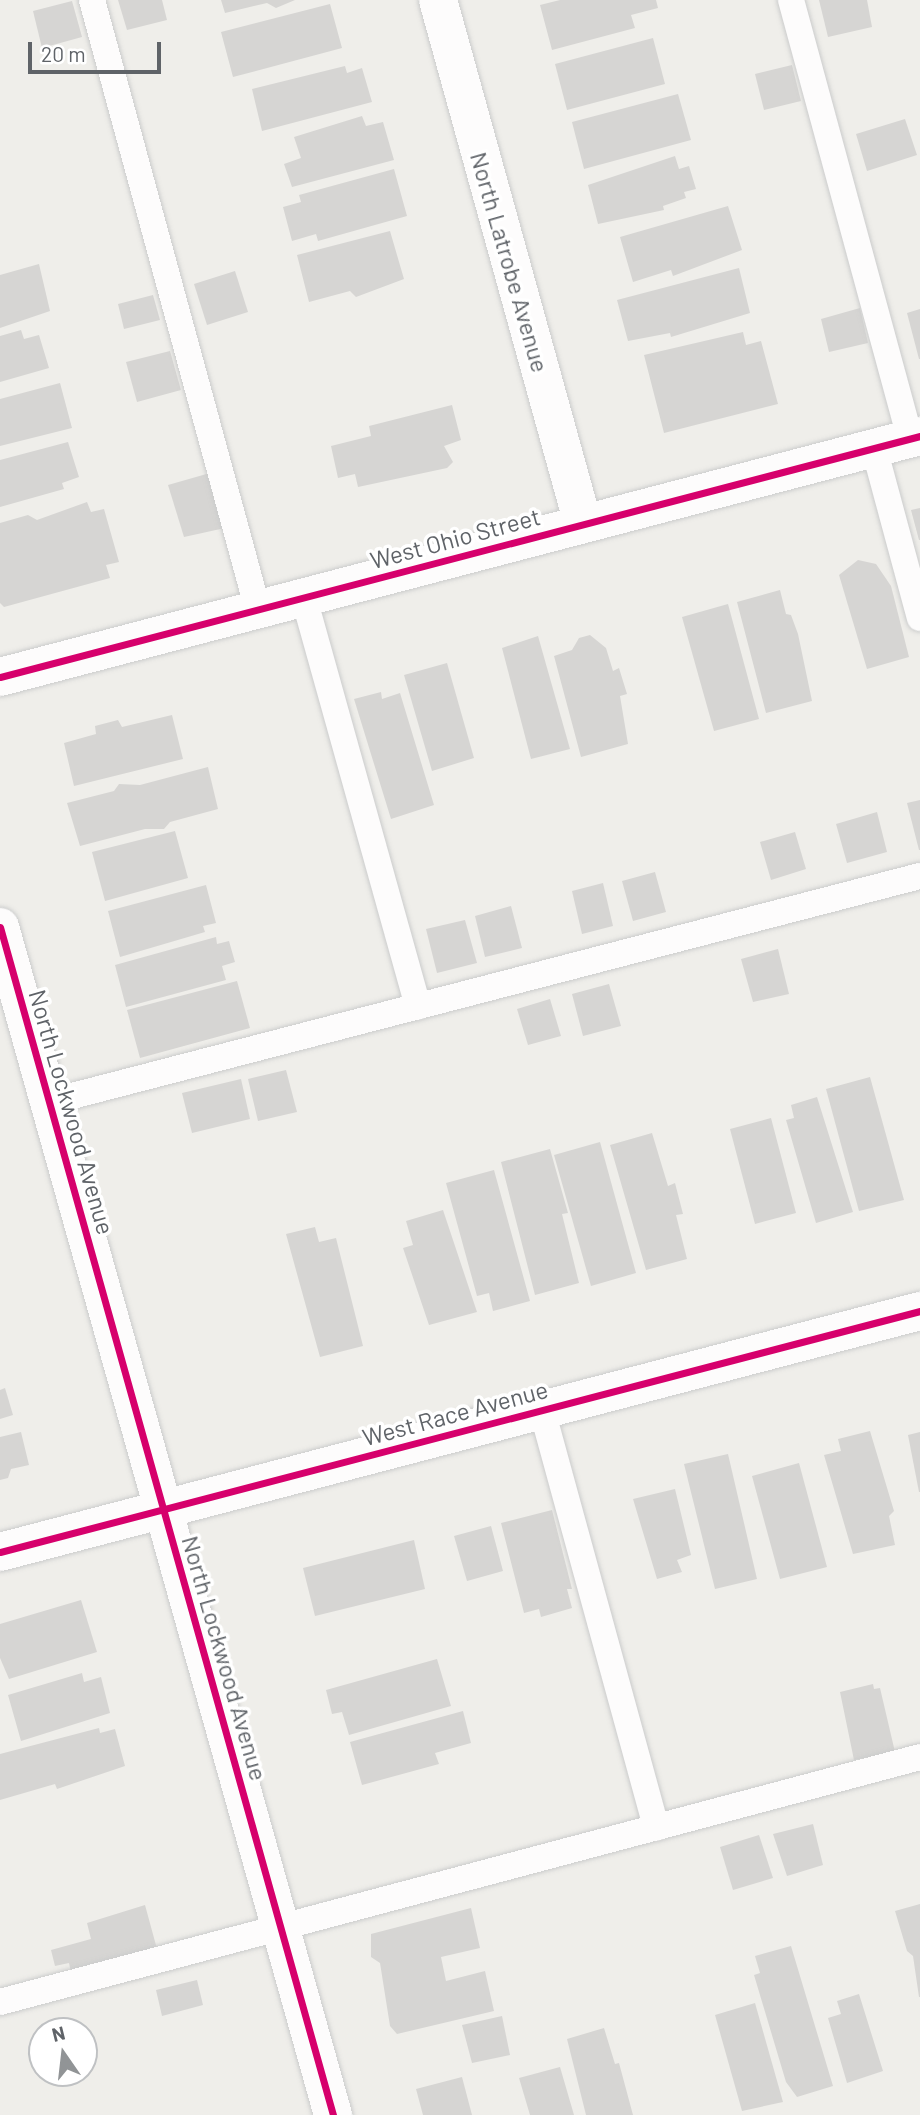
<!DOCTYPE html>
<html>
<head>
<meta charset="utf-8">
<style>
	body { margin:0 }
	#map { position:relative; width:920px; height:2115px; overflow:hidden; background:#efeeea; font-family:Barlow,sans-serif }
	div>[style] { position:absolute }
	.building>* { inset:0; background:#d6d5d3 }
	.roads { filter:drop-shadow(0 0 2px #cbcccc) drop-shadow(0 0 2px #cbcccc) }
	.lane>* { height:26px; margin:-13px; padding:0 13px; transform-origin:13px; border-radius:13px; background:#fdfcfc }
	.street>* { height:38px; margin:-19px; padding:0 19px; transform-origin:19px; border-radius:19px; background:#fdfcfc }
	.cycleway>* { height:7px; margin:-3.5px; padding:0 3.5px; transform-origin:3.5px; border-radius:3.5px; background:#d6006c }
	span { translate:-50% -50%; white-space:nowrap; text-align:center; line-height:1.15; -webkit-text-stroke:7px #fff; paint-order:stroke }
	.street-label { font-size:24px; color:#5f6368 }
	.north { position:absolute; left:28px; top:2017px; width:70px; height:70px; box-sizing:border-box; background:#fff; border:2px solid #bfc1c3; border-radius:50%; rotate:346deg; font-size:19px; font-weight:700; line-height:28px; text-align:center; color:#5f6368 }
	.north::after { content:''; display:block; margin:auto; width:24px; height:32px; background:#919496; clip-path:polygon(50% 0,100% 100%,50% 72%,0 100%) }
	.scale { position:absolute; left:28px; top:42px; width:133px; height:32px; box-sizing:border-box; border:4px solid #5f6368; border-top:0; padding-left:9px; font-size:21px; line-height:24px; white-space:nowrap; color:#5f6368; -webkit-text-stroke:5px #fff; paint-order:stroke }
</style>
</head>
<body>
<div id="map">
	<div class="building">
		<i style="clip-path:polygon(118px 0,162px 0,167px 20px,127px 30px)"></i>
		<i style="clip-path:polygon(221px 0,295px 0,276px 8px,267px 3px,225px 13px)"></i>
		<i style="clip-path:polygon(560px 0,656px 0,658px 8px,631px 15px,635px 28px,552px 50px,540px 5px)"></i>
		<i style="clip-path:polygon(819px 0,867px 0,872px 27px,828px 37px)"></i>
		<i style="clip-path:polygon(72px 1px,82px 37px,42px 48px,33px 11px)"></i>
		<i style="clip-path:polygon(330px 4px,342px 48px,233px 77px,221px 32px)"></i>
		<i style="clip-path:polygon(653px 38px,665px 84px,567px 110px,555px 64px)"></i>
		<i style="clip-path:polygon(792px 65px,801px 101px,764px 110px,755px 74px)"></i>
		<i style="clip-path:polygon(345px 66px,347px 73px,362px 68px,372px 102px,262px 131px,252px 89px)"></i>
		<i style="clip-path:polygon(678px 94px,691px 140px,584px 169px,572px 122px)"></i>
		<i style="clip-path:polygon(362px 116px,366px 126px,383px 122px,394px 160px,292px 187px,284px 164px,301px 158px,294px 137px)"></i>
		<i style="clip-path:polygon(905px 119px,917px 155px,867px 171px,856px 134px)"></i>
		<i style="clip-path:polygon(675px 156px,679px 169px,689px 166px,696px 189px,684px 192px,686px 198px,663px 206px,664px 210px,598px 224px,588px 185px)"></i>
		<i style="clip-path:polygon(394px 169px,407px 216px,318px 241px,316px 234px,292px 241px,283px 207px,301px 202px,299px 195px)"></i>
		<i style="clip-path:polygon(728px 206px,742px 250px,673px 276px,671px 270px,633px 282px,620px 237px)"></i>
		<i style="clip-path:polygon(390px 231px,404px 279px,356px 297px,350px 291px,309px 302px,297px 255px)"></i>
		<i style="clip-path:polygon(39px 264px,50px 311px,0 328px,0 275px)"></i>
		<i style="clip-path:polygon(739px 268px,750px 313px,671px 337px,670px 333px,628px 341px,617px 300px)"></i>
		<i style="clip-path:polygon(235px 271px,248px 312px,207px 325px,194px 284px)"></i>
		<i style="clip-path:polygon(153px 295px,160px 320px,124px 329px,118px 304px)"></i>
		<i style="clip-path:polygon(860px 308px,868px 343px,829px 352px,821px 319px)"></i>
		<i style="clip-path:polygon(920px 309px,920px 359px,919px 359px,907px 313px)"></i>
		<i style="clip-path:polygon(21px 330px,24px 339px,39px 335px,49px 368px,0 382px,0 336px)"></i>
		<i style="clip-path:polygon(743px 332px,746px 345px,761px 341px,778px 404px,664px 433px,644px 355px)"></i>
		<i style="clip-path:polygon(170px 351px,181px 390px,137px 402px,126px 362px)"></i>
		<i style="clip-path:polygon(60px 383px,72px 428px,0 446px,0 399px)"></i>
		<i style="clip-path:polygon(452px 405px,461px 440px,444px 446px,453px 462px,447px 468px,358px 487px,355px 474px,338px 478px,331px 446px,371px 436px,369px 426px)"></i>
		<i style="clip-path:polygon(68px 442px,79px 477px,62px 483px,64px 489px,0 507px,0 460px)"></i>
		<i style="clip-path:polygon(210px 473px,225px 528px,184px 537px,168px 485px)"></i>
		<i style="clip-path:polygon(87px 502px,91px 512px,104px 509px,119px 562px,106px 565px,110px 578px,4px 607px,0 603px,0 523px,28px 515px,37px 520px)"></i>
		<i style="clip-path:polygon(920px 508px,920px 540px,919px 540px,911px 510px)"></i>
		<i style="clip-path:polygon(858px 560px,876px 564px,891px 586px,909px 657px,867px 669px,839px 575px)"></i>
		<i style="clip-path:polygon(780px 590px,786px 614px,791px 615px,798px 634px,812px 701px,766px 713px,737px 602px)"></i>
		<i style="clip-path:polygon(728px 604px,759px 719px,714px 731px,682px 617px)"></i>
		<i style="clip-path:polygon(590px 635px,606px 648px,613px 671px,619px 668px,627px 694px,620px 696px,628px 744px,581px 757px,554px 656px,572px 650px,579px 638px)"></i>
		<i style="clip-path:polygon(538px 636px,570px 749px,531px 759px,502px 648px)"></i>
		<i style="clip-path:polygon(447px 663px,474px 758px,432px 771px,404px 675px)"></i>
		<i style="clip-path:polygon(381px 692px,382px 699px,400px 693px,434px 805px,391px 819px,354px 699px)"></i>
		<i style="clip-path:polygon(172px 715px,183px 759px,74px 786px,64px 743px,96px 734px,95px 726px,118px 720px,122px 727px)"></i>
		<i style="clip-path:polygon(208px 767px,218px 809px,170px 822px,164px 829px,145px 829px,80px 846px,67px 803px,114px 791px,119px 784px,140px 785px)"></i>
		<i style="clip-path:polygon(920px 800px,920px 850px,919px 850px,907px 803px)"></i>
		<i style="clip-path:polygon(877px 812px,887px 852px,847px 863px,836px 824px)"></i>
		<i style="clip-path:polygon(175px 831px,188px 878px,105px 901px,92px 852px)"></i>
		<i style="clip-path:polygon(795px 832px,806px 869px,771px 880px,760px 842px)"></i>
		<i style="clip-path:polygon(655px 872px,666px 912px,633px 921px,622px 881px)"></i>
		<i style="clip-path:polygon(603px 883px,613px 926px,582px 934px,572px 891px)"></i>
		<i style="clip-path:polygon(206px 885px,216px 923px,203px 926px,205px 932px,120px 957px,108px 911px)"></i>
		<i style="clip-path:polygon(511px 906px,522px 948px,485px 957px,475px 916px)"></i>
		<i style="clip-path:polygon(465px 920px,477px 963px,437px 973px,426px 929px)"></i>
		<i style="clip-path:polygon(216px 937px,217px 944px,229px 941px,235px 962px,222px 966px,226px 980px,126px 1007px,115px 965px)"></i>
		<i style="clip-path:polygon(778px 949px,789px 994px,753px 1002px,741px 959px)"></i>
		<i style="clip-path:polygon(237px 981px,250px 1028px,140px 1058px,127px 1010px)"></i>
		<i style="clip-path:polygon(609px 984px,621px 1026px,583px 1036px,572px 994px)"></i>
		<i style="clip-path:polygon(550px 999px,561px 1036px,528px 1045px,517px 1009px)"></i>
		<i style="clip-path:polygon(286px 1070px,297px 1112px,258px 1121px,248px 1079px)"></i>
		<i style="clip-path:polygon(870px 1077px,904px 1200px,859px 1211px,826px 1089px)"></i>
		<i style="clip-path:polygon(241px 1079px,250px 1119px,192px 1133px,182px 1093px)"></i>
		<i style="clip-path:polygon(817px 1097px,853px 1212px,816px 1223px,786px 1120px,794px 1118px,791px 1105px)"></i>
		<i style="clip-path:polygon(771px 1118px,796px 1213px,755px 1224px,730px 1129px)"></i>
		<i style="clip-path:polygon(652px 1133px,668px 1186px,675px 1183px,683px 1214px,676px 1215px,687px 1259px,646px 1270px,610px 1145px)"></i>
		<i style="clip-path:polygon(600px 1142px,636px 1273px,591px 1286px,554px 1155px)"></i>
		<i style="clip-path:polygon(550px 1149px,568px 1213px,562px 1214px,579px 1283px,535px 1295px,501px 1162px)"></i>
		<i style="clip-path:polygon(494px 1170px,530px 1301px,493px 1311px,489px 1293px,477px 1296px,446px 1183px)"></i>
		<i style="clip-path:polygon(443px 1210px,477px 1312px,429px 1325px,403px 1248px,413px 1245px,406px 1221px)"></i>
		<i style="clip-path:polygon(315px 1227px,319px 1242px,336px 1238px,363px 1346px,320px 1357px,286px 1234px)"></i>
		<i style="clip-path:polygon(5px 1388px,13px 1415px,0 1419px,0 1390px)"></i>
		<i style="clip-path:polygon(870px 1431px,894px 1511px,889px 1516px,895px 1545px,853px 1554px,824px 1455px,841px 1451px,838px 1439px)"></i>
		<i style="clip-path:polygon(21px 1432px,29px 1465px,11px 1469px,8px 1478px,0 1480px,0 1437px)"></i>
		<i style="clip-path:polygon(920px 1432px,920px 1492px,919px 1492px,908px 1435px)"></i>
		<i style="clip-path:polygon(728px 1454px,757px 1579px,715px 1589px,684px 1464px)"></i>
		<i style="clip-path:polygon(799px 1463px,827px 1567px,780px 1579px,752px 1476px)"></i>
		<i style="clip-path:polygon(675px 1489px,691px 1555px,677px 1560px,682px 1572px,657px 1579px,633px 1499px)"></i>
		<i style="clip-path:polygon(552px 1510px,572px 1589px,567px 1589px,572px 1608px,541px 1617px,539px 1609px,524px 1613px,501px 1523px)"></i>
		<i style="clip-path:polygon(491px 1526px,503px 1571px,467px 1581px,454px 1536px)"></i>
		<i style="clip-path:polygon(414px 1540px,425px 1589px,315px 1616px,303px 1568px)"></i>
		<i style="clip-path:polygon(81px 1600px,97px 1652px,9px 1679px,0 1658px,0 1624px)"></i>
		<i style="clip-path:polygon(437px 1659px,451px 1706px,349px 1735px,342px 1712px,332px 1714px,326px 1690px)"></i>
		<i style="clip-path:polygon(82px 1673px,84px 1682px,101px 1677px,110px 1713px,21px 1741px,8px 1695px)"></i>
		<i style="clip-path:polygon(873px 1684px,874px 1689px,880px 1688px,895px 1752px,854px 1760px,840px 1692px)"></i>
		<i style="clip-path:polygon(463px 1711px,471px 1743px,435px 1753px,439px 1764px,362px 1785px,350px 1742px)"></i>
		<i style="clip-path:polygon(99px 1728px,100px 1733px,115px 1729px,125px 1766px,57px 1789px,55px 1784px,0 1800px,0 1754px)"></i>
		<i style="clip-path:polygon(813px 1824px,823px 1865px,787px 1876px,773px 1834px)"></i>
		<i style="clip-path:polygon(759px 1835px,773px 1878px,733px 1890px,720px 1847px)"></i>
		<i style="clip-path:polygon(920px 1904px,920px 1997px,919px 1997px,913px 1956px,907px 1951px,895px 1911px)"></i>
		<i style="clip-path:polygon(145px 1905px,157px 1949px,71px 1972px,69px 1963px,55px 1966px,51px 1950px,91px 1939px,87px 1923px)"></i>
		<i style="clip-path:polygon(471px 1908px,480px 1948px,441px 1957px,446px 1981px,485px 1971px,494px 2011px,397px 2034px,390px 2026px,380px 1963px,371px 1957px,371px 1934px)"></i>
		<i style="clip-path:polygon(791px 1946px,833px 2086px,797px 2097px,786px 2082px,754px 1975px,760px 1973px,755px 1956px)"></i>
		<i style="clip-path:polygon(197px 1980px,203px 2005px,162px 2016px,156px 1990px)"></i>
		<i style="clip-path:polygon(859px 1994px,883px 2071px,847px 2083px,828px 2018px,841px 2014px,837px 2001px)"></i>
		<i style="clip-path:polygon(755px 2003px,783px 2102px,742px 2111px,715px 2015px)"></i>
		<i style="clip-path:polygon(502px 2016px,510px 2055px,472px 2063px,462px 2025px)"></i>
		<i style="clip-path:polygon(604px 2028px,615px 2064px,619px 2063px,633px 2115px,586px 2115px,567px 2039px)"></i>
		<i style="clip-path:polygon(560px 2067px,574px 2115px,530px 2115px,519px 2078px)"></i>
		<i style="clip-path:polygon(462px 2077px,472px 2115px,423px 2115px,416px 2089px)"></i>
	</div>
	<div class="roads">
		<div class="lane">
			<i style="left:92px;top:0;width:632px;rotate:74.78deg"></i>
			<i style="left:791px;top:0;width:454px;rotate:74.8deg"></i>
			<i style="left:874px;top:448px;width:176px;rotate:74.9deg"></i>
			<i style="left:304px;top:598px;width:424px;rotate:74.4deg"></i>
			<i style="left:49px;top:1102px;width:900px;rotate:-14.55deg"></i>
			<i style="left:542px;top:1410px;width:433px;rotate:74.7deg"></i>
			<i style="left:0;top:2002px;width:952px;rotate:-14.91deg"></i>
		</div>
		<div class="street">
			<i style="left:438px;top:0;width:544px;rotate:74.53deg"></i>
			<i style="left:0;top:677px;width:951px;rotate:-14.68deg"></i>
			<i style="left:0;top:927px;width:1234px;rotate:74.34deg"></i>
			<i style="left:0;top:1552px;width:951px;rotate:-14.68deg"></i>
		</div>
	</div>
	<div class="cycleway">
		<i style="left:0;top:677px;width:951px;rotate:-14.68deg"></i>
		<i style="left:0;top:927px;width:1234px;rotate:74.34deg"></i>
		<i style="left:0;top:1552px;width:951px;rotate:-14.68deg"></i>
	</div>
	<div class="street-label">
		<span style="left:510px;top:262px;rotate:74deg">North Latrobe Avenue</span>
		<span style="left:455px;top:538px;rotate:-15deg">West Ohio Street</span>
		<span style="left:72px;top:1112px;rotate:74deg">North Lockwood Avenue</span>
		<span style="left:455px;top:1413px;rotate:-15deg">West Race Avenue</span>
		<span style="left:225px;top:1658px;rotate:74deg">North Lockwood Avenue</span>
	</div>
	<div class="north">N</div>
	<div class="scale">20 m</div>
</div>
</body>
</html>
